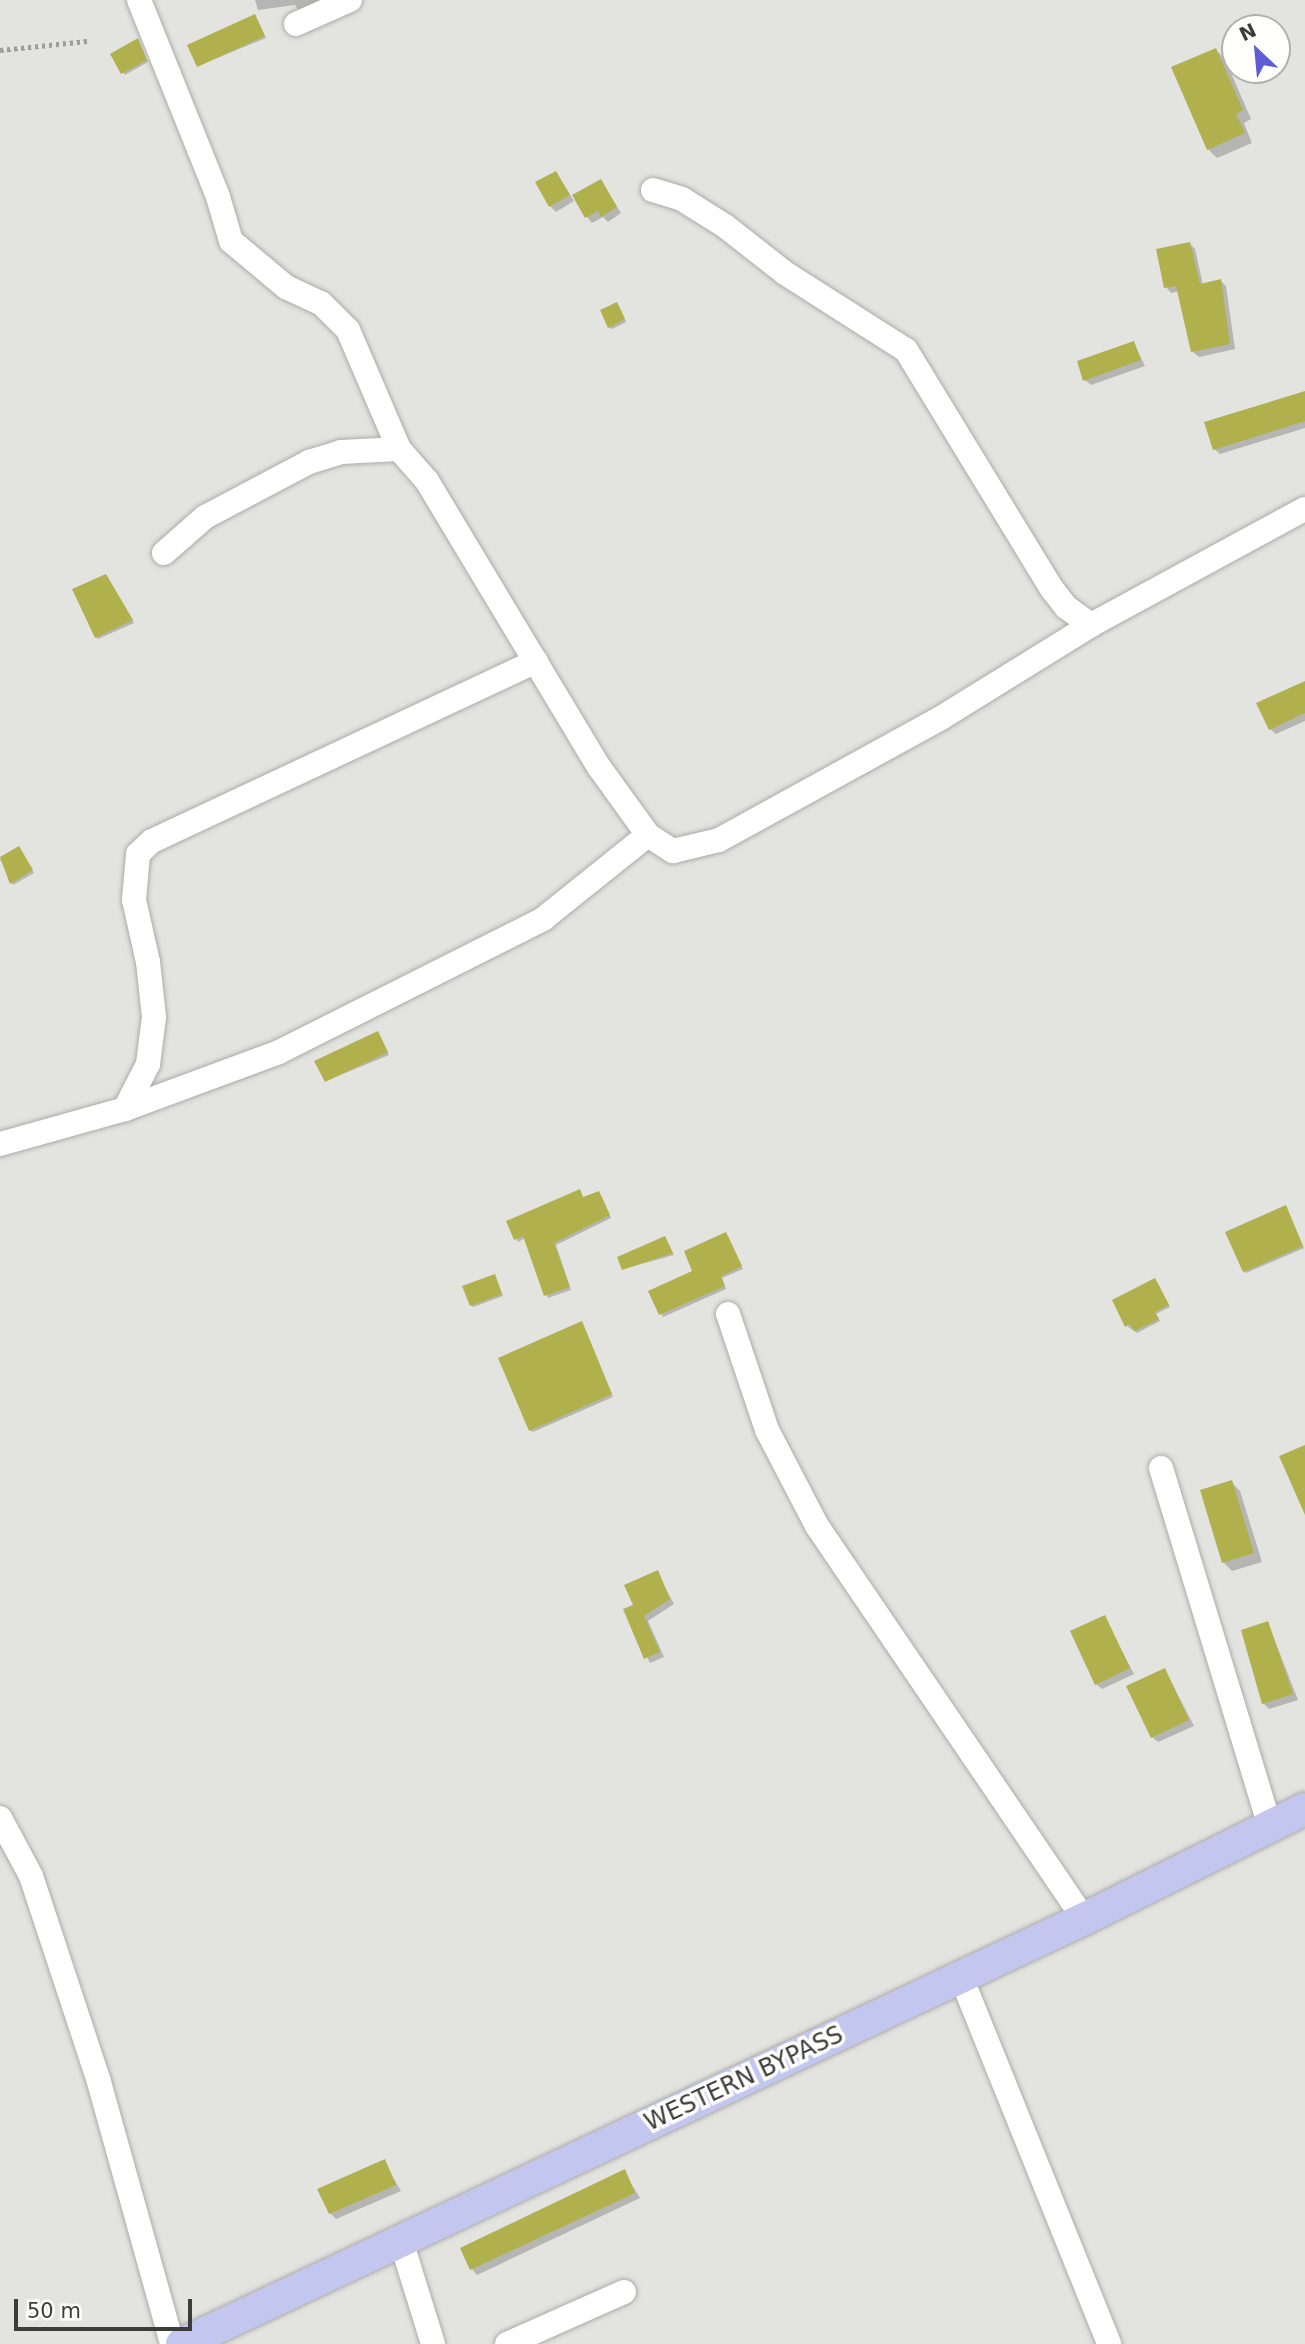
<!DOCTYPE html>
<html>
<head>
<meta charset="utf-8">
<style>
	body { margin:0 }
	#map { position:relative; width:1305px; height:2344px; overflow:hidden; background:#e3e4e0; font-family:"DejaVu Sans",sans-serif }
	div>[style] { position:absolute }
	.shadow>* { inset:0; background:#0003 }
	.building>* { inset:0; background:#b0b04d }
	.path>* { height:4.5px; margin-top:-2.25px; transform-origin:0; background:repeating-linear-gradient(90deg,#9d9e9b 0 3.5px,transparent 0 7px) }
	.roads { filter:drop-shadow(0 0 2px #ababa8) drop-shadow(0 0 2px #ababa8) }
	.minor>* { height:24px; margin:-12px; padding:0 12px; transform-origin:12px; border-radius:12px; background:#fff }
	.major>* { height:32px; margin:-16px; padding:0 16px; transform-origin:16px; border-radius:16px; background:#c3c7f0 }
	span { translate:-50% -50%; white-space:nowrap; text-align:center; line-height:1.15; -webkit-text-stroke:7px #fffffe; paint-order:stroke }
	.street-label { font-size:24px; color:#3c3c3b }
	.north { position:absolute; left:1221px; top:14px; width:70px; height:70px; box-sizing:border-box; background:#fffffe; border:2px solid #b1b1b0; border-radius:50%; rotate:334deg; font-size:19px; font-weight:700; line-height:28px; text-align:center; color:#3c3c3b }
	.north::after { content:''; display:block; margin:auto; width:24px; height:32px; background:#5e5dd5; clip-path:polygon(50% 0,100% 100%,50% 72%,0 100%) }
	.scale { position:absolute; left:14px; top:2299px; width:178px; height:32px; box-sizing:border-box; border:4px solid #3c3c3b; border-top:0; padding-left:9px; font-size:21px; line-height:24px; white-space:nowrap; color:#3c3c3b; -webkit-text-stroke:5px #fffffe; paint-order:stroke }
</style>
</head>
<body>
<div id="map">
	<div class="shadow">
		<i style="clip-path:polygon(255px 0,325px 0,298px 10px,295px 5px,258px 10px)"></i>
		<i style="clip-path:polygon(255px 16px,266px 38px,198px 66px)"></i>
		<i style="clip-path:polygon(138px 40px,148px 62px,125px 75px,112px 55px)"></i>
		<i style="clip-path:polygon(1216px 50px,1225px 59px,1251px 119px,1244px 123px,1252px 143px,1217px 158px,1208px 149px)"></i>
		<i style="clip-path:polygon(556px 173px,574px 201px,556px 212px,550px 206px)"></i>
		<i style="clip-path:polygon(601px 181px,621px 213px,608px 222px,603px 217px,592px 223px,587px 217px)"></i>
		<i style="clip-path:polygon(1189px 243px,1195px 249px,1203px 285px,1221px 281px,1226px 286px,1235px 349px,1199px 357px,1193px 352px,1180px 291px,1171px 293px,1166px 287px)"></i>
		<i style="clip-path:polygon(619px 306px,626px 322px,612px 329px,609px 327px)"></i>
		<i style="clip-path:polygon(1134px 343px,1145px 366px,1091px 385px,1085px 380px)"></i>
		<i style="clip-path:polygon(1305px 392px,1305px 428px,1220px 454px,1214px 449px)"></i>
		<i style="clip-path:polygon(108px 578px,134px 623px,98px 639px,96px 637px)"></i>
		<i style="clip-path:polygon(1305px 683px,1305px 721px,1276px 734px,1270px 729px)"></i>
		<i style="clip-path:polygon(19px 848px,34px 873px,13px 885px,0 859px)"></i>
		<i style="clip-path:polygon(378px 1033px,389px 1055px,326px 1081px)"></i>
		<i style="clip-path:polygon(579px 1191px,584px 1199px,601px 1195px,611px 1218px,556px 1245px,571px 1290px,548px 1298px,525px 1238px,518px 1242px,508px 1222px)"></i>
		<i style="clip-path:polygon(1286px 1208px,1304px 1248px,1246px 1273px,1244px 1271px)"></i>
		<i style="clip-path:polygon(728px 1236px,743px 1269px,722px 1278px,726px 1289px,663px 1317px,651px 1292px,695px 1272px)"></i>
		<i style="clip-path:polygon(665px 1238px,674px 1255px,623px 1269px)"></i>
		<i style="clip-path:polygon(495px 1277px,503px 1296px,473px 1307px,471px 1305px)"></i>
		<i style="clip-path:polygon(1157px 1282px,1170px 1307px,1156px 1314px,1160px 1321px,1137px 1333px,1127px 1326px)"></i>
		<i style="clip-path:polygon(582px 1323px,613px 1397px,533px 1432px,530px 1430px)"></i>
		<i style="clip-path:polygon(1231px 1482px,1240px 1491px,1262px 1562px,1232px 1571px,1223px 1562px)"></i>
		<i style="clip-path:polygon(657px 1572px,674px 1604px,648px 1621px,664px 1657px,650px 1663px,625px 1610px,636px 1606px)"></i>
		<i style="clip-path:polygon(1104px 1617px,1134px 1674px,1102px 1689px,1096px 1684px)"></i>
		<i style="clip-path:polygon(1268px 1623px,1298px 1700px,1269px 1709px,1263px 1703px)"></i>
		<i style="clip-path:polygon(1165px 1670px,1194px 1726px,1158px 1742px,1152px 1737px)"></i>
		<i style="clip-path:polygon(384px 2162px,401px 2191px,336px 2219px,330px 2213px)"></i>
		<i style="clip-path:polygon(624px 2172px,640px 2198px,477px 2275px,472px 2269px,462px 2248px)"></i>
	</div>
	<div class="building">
		<i style="clip-path:polygon(255px 14px,265px 36px,197px 67px,187px 45px)"></i>
		<i style="clip-path:polygon(138px 38px,147px 60px,121px 74px,110px 54px)"></i>
		<i style="clip-path:polygon(1216px 48px,1243px 110px,1236px 114px,1245px 133px,1207px 150px,1171px 67px)"></i>
		<i style="clip-path:polygon(556px 171px,570px 195px,549px 207px,535px 182px)"></i>
		<i style="clip-path:polygon(601px 179px,617px 207px,601px 217px,598px 211px,585px 218px,572px 195px)"></i>
		<i style="clip-path:polygon(1190px 242px,1200px 284px,1221px 279px,1230px 344px,1191px 352px,1176px 286px,1164px 288px,1156px 249px)"></i>
		<i style="clip-path:polygon(617px 302px,625px 319px,608px 328px,600px 310px)"></i>
		<i style="clip-path:polygon(1134px 341px,1141px 360px,1083px 381px,1077px 361px)"></i>
		<i style="clip-path:polygon(1305px 391px,1305px 421px,1213px 450px,1204px 422px)"></i>
		<i style="clip-path:polygon(106px 574px,133px 620px,95px 638px,72px 589px)"></i>
		<i style="clip-path:polygon(1305px 681px,1305px 713px,1269px 730px,1256px 703px)"></i>
		<i style="clip-path:polygon(19px 846px,33px 870px,10px 884px,0 857px)"></i>
		<i style="clip-path:polygon(378px 1031px,388px 1052px,325px 1082px,314px 1061px)"></i>
		<i style="clip-path:polygon(580px 1189px,583px 1197px,599px 1191px,610px 1215px,554px 1243px,570px 1287px,544px 1296px,523px 1236px,514px 1240px,506px 1221px)"></i>
		<i style="clip-path:polygon(1286px 1205px,1303px 1246px,1243px 1272px,1225px 1232px)"></i>
		<i style="clip-path:polygon(726px 1232px,742px 1266px,721px 1276px,725px 1286px,659px 1315px,648px 1291px,692px 1271px,684px 1251px)"></i>
		<i style="clip-path:polygon(665px 1236px,673px 1253px,622px 1270px,617px 1257px)"></i>
		<i style="clip-path:polygon(495px 1274px,502px 1294px,470px 1306px,462px 1286px)"></i>
		<i style="clip-path:polygon(1155px 1278px,1169px 1305px,1155px 1312px,1159px 1319px,1134px 1331px,1130px 1324px,1125px 1327px,1112px 1300px)"></i>
		<i style="clip-path:polygon(582px 1321px,612px 1394px,529px 1431px,498px 1358px)"></i>
		<i style="clip-path:polygon(1305px 1445px,1305px 1515px,1279px 1456px)"></i>
		<i style="clip-path:polygon(1232px 1480px,1254px 1553px,1222px 1563px,1200px 1490px)"></i>
		<i style="clip-path:polygon(658px 1570px,670px 1599px,644px 1616px,660px 1652px,644px 1659px,623px 1609px,633px 1605px,624px 1585px)"></i>
		<i style="clip-path:polygon(1105px 1615px,1130px 1668px,1095px 1685px,1070px 1631px)"></i>
		<i style="clip-path:polygon(1268px 1621px,1293px 1694px,1262px 1704px,1241px 1630px)"></i>
		<i style="clip-path:polygon(1165px 1668px,1189px 1720px,1151px 1738px,1126px 1686px)"></i>
		<i style="clip-path:polygon(385px 2159px,396px 2185px,329px 2214px,317px 2189px)"></i>
		<i style="clip-path:polygon(625px 2169px,635px 2193px,470px 2270px,460px 2248px)"></i>
	</div>
	<div class="path">
		<i style="left:0;top:50px;width:88px;rotate:-5.8deg"></i>
	</div>
	<div class="roads">
		<div class="minor">
			<i style="left:139px;top:0;width:212px;rotate:68.1deg"></i>
			<i style="left:218px;top:197px;width:46px;rotate:73.5deg"></i>
			<i style="left:231px;top:241px;width:72px;rotate:39.9deg"></i>
			<i style="left:286px;top:287px;width:38px;rotate:25deg"></i>
			<i style="left:321px;top:303px;width:38px;rotate:45deg"></i>
			<i style="left:348px;top:330px;width:129px;rotate:66.8deg"></i>
			<i style="left:296px;top:24px;width:59px;rotate:-24deg"></i>
			<i style="left:653px;top:190px;width:30px;rotate:17deg"></i>
			<i style="left:682px;top:199px;width:51px;rotate:32.1deg"></i>
			<i style="left:725px;top:226px;width:76px;rotate:38.1deg"></i>
			<i style="left:785px;top:273px;width:143px;rotate:32.5deg"></i>
			<i style="left:906px;top:350px;width:280px;rotate:58.6deg"></i>
			<i style="left:1052px;top:589px;width:23px;rotate:52deg"></i>
			<i style="left:1066px;top:607px;width:31px;rotate:36deg"></i>
			<i style="left:164px;top:553px;width:55px;rotate:-41.3deg"></i>
			<i style="left:205px;top:517px;width:118px;rotate:-27.9deg"></i>
			<i style="left:309px;top:462px;width:34px;rotate:-17deg"></i>
			<i style="left:341px;top:452px;width:58px;rotate:-3deg"></i>
			<i style="left:399px;top:449px;width:43px;rotate:48.8deg"></i>
			<i style="left:427px;top:481px;width:334px;rotate:59deg"></i>
			<i style="left:599px;top:767px;width:84px;rotate:54.2deg"></i>
			<i style="left:648px;top:835px;width:30px;rotate:33deg"></i>
			<i style="left:673px;top:851px;width:47px;rotate:-13.4deg"></i>
			<i style="left:719px;top:840px;width:253px;rotate:-28.8deg"></i>
			<i style="left:941px;top:718px;width:176px;rotate:-31.8deg"></i>
			<i style="left:1091px;top:625px;width:243px;rotate:-28.5deg"></i>
			<i style="left:125px;top:1109px;width:51px;rotate:-62.9deg"></i>
			<i style="left:148px;top:1064px;width:47px;rotate:-82.7deg"></i>
			<i style="left:154px;top:1017px;width:55px;rotate:-96.2deg"></i>
			<i style="left:148px;top:962px;width:64px;rotate:-102.7deg"></i>
			<i style="left:134px;top:900px;width:46px;rotate:-85deg"></i>
			<i style="left:138px;top:854px;width:19px;rotate:-43deg"></i>
			<i style="left:152px;top:841px;width:424px;rotate:-25.1deg"></i>
			<i style="left:0;top:1144px;width:130px;rotate:-15.6deg"></i>
			<i style="left:125px;top:1109px;width:164px;rotate:-20.3deg"></i>
			<i style="left:279px;top:1052px;width:296px;rotate:-26.7deg"></i>
			<i style="left:543px;top:919px;width:134px;rotate:-38.7deg"></i>
			<i style="left:728px;top:1314px;width:122px;rotate:71.4deg"></i>
			<i style="left:767px;top:1430px;width:108px;rotate:62.5deg"></i>
			<i style="left:817px;top:1526px;width:475px;rotate:55.8deg"></i>
			<i style="left:1161px;top:1468px;width:375px;rotate:73.1deg"></i>
			<i style="left:0;top:1818px;width:66px;rotate:61.9deg"></i>
			<i style="left:31px;top:1876px;width:217px;rotate:71.7deg"></i>
			<i style="left:99px;top:2082px;width:272px;rotate:74.4deg"></i>
			<i style="left:961px;top:1977px;width:396px;rotate:68deg"></i>
			<i style="left:401px;top:2241px;width:108px;rotate:72.7deg"></i>
			<i style="left:507px;top:2344px;width:128px;rotate:-24deg"></i>
		</div>
		<div class="major">
			<i style="left:182px;top:2344px;width:997px;rotate:-25.23deg"></i>
			<i style="left:1084px;top:1919px;width:247px;rotate:-26.5deg"></i>
		</div>
	</div>
	<div class="street-label">
		<span style="left:744px;top:2079px;rotate:-25deg">WESTERN BYPASS</span>
	</div>
	<div class="north">N</div>
	<div class="scale">50 m</div>
</div>
</body>
</html>
